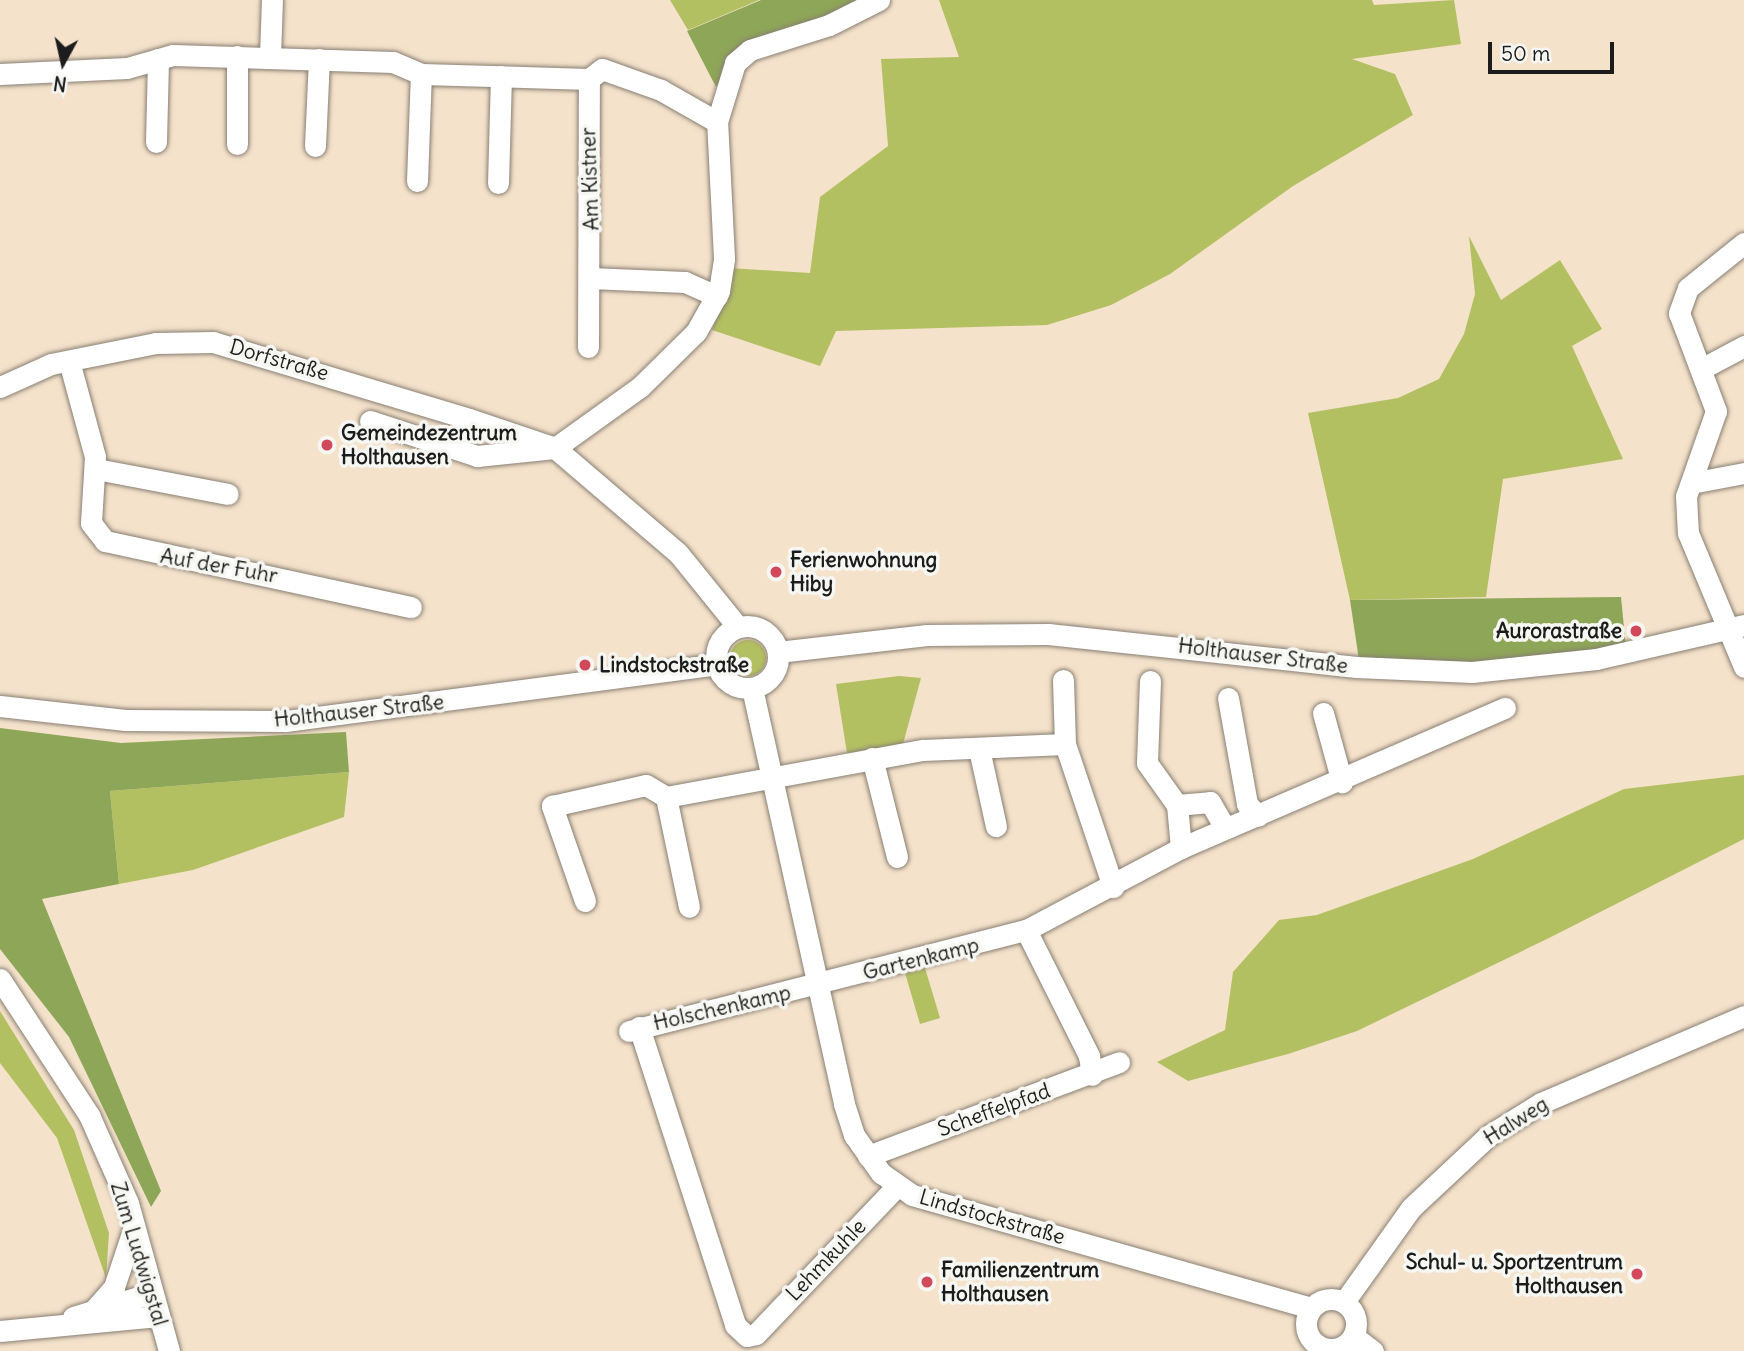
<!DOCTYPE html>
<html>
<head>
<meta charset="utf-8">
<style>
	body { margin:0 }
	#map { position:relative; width:1744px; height:1351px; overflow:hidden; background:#f4e2ca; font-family:Delius,sans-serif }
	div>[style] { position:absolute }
	.green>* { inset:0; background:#b3c062 }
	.round { border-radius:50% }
	.forest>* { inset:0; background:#8ea658 }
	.roads { filter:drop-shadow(0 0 2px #887f73) drop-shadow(0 0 2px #887f73) }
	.minor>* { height:21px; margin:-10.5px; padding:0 10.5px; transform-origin:10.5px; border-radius:10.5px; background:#fff }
	.minor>.ring { margin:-10.5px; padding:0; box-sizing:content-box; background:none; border:21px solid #fff; border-radius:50% }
	.dots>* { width:19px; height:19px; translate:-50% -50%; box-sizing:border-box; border:4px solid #f6f6f2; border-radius:50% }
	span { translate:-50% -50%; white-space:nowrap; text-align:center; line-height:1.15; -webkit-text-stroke:7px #f6f6f2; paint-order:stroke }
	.street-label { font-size:21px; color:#1c1c1c }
	.poi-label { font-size:21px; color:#1c1c1c; font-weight:700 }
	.left { translate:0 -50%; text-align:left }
	.right { translate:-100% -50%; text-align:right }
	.north { position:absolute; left:28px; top:28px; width:70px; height:70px; -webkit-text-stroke:5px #f6f6f2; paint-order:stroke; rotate:188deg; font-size:19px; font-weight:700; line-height:28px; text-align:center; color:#1c1c1c }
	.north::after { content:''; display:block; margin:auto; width:24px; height:32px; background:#1c1c1c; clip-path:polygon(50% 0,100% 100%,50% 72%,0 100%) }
	.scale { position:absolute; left:1488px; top:42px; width:126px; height:32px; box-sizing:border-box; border:4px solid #1c1c1c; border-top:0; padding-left:9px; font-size:21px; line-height:24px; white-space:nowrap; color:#1c1c1c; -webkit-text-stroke:5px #f6f6f2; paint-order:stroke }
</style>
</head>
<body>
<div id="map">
	<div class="green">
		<i style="clip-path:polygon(670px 0,759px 0,688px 30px)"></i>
		<i style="clip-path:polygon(939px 0,1372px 0,1374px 5px,1454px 0,1461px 44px,1352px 59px,1395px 74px,1413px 115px,1293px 186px,1170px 274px,1111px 305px,1047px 325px,836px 331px,820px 366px,712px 330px,730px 268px,810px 273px,820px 197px,888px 146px,881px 59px,959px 57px)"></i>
		<i style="clip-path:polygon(1469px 236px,1501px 300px,1560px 260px,1602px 329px,1572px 346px,1623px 459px,1503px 479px,1486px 597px,1350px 600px,1308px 413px,1398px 398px,1439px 379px,1464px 334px,1475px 294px)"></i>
		<i class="round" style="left:730px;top:640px;width:36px;height:36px"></i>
		<i style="clip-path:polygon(899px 676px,921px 678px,903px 744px,847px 753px,836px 684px)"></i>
		<i style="clip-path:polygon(349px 772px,344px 817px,193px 870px,119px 884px,110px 791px)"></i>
		<i style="clip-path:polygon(1744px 775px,1744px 839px,1549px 938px,1357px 1031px,1288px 1054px,1188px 1081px,1157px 1062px,1225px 1030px,1233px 972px,1279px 920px,1317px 915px,1473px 859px,1624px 789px)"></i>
		<i style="clip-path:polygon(925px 968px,940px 1018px,920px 1024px,905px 973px)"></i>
		<i style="clip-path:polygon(0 1011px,74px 1130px,109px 1233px,106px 1278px,57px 1138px,0 1063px)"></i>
	</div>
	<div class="forest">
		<i style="clip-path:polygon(761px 0,866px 0,731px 60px,716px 87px,687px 31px)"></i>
		<i style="clip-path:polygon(1621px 597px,1626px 648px,1517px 665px,1359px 660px,1350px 600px)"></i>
		<i style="clip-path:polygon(0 728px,121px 743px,346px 732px,349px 772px,110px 791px,119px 884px,42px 899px,161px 1191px,151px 1207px,69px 1037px,0 949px)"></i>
	</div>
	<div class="roads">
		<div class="minor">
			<i style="left:270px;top:56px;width:56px;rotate:-88deg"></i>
			<i style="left:0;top:74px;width:127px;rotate:-2.7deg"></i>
			<i style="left:127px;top:68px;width:48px;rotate:-15.8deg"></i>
			<i style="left:173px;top:55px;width:220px;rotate:1.8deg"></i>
			<i style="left:393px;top:62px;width:30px;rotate:23deg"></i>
			<i style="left:421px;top:74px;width:168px;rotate:1.7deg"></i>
			<i style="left:589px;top:79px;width:16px;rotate:-38deg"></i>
			<i style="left:602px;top:69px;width:63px;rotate:19.6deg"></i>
			<i style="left:661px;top:90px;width:64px;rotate:29.7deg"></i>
			<i style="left:156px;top:142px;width:83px;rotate:-88.6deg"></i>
			<i style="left:237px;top:144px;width:88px;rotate:-90deg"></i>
			<i style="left:315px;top:146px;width:87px;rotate:-87.4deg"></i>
			<i style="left:417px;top:181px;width:107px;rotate:-87.9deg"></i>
			<i style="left:498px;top:183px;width:107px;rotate:-88.4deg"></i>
			<i style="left:1744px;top:243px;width:72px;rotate:141.2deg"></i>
			<i style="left:1688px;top:288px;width:27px;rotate:110deg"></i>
			<i style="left:1679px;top:313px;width:105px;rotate:69.3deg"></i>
			<i style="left:1716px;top:411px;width:90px;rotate:109.4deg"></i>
			<i style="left:1686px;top:496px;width:37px;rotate:87deg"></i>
			<i style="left:1688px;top:533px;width:145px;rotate:67.3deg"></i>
			<i style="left:590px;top:278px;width:95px;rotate:2.4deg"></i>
			<i style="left:685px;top:282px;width:35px;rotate:24deg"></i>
			<i style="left:588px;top:347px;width:268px;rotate:-89.8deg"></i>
			<i style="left:69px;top:361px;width:99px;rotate:74.8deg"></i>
			<i style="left:95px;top:457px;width:66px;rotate:93.5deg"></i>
			<i style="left:91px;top:523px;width:23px;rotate:52deg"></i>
			<i style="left:105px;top:541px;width:313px;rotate:12.2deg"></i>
			<i style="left:1701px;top:369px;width:49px;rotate:-28.1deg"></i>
			<i style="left:0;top:387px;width:56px;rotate:-24.3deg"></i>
			<i style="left:51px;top:364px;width:107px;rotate:-11.3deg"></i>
			<i style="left:156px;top:343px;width:57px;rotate:-1deg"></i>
			<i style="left:213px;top:342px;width:267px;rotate:16.7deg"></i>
			<i style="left:469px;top:419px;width:91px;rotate:18.6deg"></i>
			<i style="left:555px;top:448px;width:162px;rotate:40.5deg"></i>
			<i style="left:678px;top:553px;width:95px;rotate:51deg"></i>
			<i style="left:370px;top:421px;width:113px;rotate:18.1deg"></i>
			<i style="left:477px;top:456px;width:78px;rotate:-5.9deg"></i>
			<i style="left:555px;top:448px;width:105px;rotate:-35.7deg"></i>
			<i style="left:640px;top:387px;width:78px;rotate:-44.5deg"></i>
			<i style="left:696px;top:332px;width:47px;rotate:-60.7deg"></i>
			<i style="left:719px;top:291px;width:33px;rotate:-81deg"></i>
			<i style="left:724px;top:258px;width:136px;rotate:-92.9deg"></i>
			<i style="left:717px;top:122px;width:62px;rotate:-73deg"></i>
			<i style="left:735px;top:63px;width:20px;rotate:-41deg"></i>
			<i style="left:750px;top:50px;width:83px;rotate:-17.6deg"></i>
			<i style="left:829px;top:25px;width:56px;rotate:-26.6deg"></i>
			<i style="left:96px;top:469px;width:134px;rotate:10.7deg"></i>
			<i style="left:1691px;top:483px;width:54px;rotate:-10.7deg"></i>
			<i class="ring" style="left:716px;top:626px;width:41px;height:41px"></i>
			<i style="left:778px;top:652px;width:150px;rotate:-6.5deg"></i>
			<i style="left:927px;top:635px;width:121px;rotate:-0.5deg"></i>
			<i style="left:1048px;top:634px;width:310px;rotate:6.1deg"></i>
			<i style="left:1356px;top:667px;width:116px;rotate:2.5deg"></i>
			<i style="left:1472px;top:672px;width:125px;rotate:-6deg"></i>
			<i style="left:1596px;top:659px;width:152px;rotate:-12.9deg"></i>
			<i style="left:1063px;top:680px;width:64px;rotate:88.2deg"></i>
			<i style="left:1150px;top:681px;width:82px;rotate:92.1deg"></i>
			<i style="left:1147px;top:763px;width:52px;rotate:54.5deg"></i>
			<i style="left:752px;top:688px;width:426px;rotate:77.5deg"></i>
			<i style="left:844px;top:1104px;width:33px;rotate:72deg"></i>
			<i style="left:854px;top:1135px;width:47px;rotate:54.6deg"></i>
			<i style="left:881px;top:1173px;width:38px;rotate:35deg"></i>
			<i style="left:912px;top:1195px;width:415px;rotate:15.8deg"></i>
			<i style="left:1228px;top:698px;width:108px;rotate:79.8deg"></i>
			<i style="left:1247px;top:804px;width:16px;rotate:47deg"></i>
			<i style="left:0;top:706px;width:126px;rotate:6.4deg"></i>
			<i style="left:125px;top:720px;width:161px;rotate:0.4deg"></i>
			<i style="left:286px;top:721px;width:435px;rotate:-7.5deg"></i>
			<i style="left:1323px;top:713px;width:72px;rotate:74.6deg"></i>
			<i style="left:979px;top:749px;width:79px;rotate:77.6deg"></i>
			<i style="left:872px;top:758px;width:102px;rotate:75.8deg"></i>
			<i style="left:666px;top:797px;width:112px;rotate:78.2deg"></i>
			<i style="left:1181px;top:848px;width:43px;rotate:-95.3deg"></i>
			<i style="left:1177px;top:805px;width:33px;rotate:-5deg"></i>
			<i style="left:1210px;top:802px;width:30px;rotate:60deg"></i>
			<i style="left:585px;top:901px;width:101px;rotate:-109.2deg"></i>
			<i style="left:552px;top:806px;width:96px;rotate:-12.6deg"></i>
			<i style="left:646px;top:785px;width:23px;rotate:31deg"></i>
			<i style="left:666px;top:797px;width:261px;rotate:-10.4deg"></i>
			<i style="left:923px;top:750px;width:142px;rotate:-2.4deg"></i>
			<i style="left:1065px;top:744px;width:151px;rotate:71.4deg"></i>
			<i style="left:1026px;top:930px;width:141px;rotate:63.4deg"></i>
			<i style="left:1089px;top:1056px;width:19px;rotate:81deg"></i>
			<i style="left:0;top:979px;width:163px;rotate:56.8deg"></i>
			<i style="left:89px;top:1115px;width:96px;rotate:66.1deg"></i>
			<i style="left:128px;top:1203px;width:154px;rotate:74.5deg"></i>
			<i style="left:639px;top:1027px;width:313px;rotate:72.1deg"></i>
			<i style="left:735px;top:1325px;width:16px;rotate:43deg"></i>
			<i style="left:747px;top:1336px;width:9px;rotate:-13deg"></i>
			<i style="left:756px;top:1334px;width:204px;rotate:-46.4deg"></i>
			<i style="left:629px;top:1031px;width:410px;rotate:-14.3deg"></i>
			<i style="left:1026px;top:930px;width:175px;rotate:-27.9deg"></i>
			<i style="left:1181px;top:848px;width:353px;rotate:-23.4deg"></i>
			<i style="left:868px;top:1156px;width:268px;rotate:-20.5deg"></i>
			<i class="ring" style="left:1306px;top:1299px;width:29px;height:29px"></i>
			<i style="left:1344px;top:1302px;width:115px;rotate:-54.5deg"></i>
			<i style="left:1411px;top:1208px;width:105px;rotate:-43.1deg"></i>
			<i style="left:1488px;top:1136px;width:62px;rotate:-31.9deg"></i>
			<i style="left:1541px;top:1103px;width:221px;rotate:-23.2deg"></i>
			<i style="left:95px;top:1309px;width:29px;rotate:-49deg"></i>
			<i style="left:114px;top:1287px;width:63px;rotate:-71.6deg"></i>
			<i style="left:73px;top:1317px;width:83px;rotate:-16.9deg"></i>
			<i style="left:0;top:1331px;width:159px;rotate:-5.4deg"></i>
			<i style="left:1353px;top:1336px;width:25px;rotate:37deg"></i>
		</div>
	</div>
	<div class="dots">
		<i style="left:327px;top:445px;background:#d1495b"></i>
		<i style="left:776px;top:572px;background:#d1495b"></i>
		<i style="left:1636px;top:631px;background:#d1495b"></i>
		<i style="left:585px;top:665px;background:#d1495b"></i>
		<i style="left:1637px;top:1274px;background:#d1495b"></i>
		<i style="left:927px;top:1282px;background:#d1495b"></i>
	</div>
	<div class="street-label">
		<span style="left:590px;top:179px;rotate:-92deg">Am Kistner</span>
		<span style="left:279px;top:360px;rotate:16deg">Dorfstraße</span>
		<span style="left:219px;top:566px;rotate:10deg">Auf der Fuhr</span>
		<span style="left:1263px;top:656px;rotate:7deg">Holthauser Straße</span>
		<span style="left:359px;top:711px;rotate:-6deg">Holthauser Straße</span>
		<span style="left:921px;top:959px;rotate:-14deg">Gartenkamp</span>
		<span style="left:722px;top:1008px;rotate:-13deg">Holschenkamp</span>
		<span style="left:994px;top:1110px;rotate:-20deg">Scheffelpfad</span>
		<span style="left:1516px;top:1121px;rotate:-32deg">Halweg</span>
		<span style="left:992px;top:1217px;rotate:16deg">Lindstockstraße</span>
		<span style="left:139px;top:1254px;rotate:73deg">Zum Ludwigstal</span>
		<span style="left:826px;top:1260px;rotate:-46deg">Lehmkuhle</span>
	</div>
	<div class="poi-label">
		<span class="left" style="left:341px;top:445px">Gemeindezentrum<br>Holthausen</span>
		<span class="left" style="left:790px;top:572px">Ferienwohnung<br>Hiby</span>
		<span class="right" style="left:1622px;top:631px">Aurorastraße</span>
		<span class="left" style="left:599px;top:665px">Lindstockstraße</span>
		<span class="right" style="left:1623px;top:1274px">Schul- u. Sportzentrum<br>Holthausen</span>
		<span class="left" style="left:941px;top:1282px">Familienzentrum<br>Holthausen</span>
	</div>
	<div class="north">N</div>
	<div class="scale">50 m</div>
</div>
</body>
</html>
